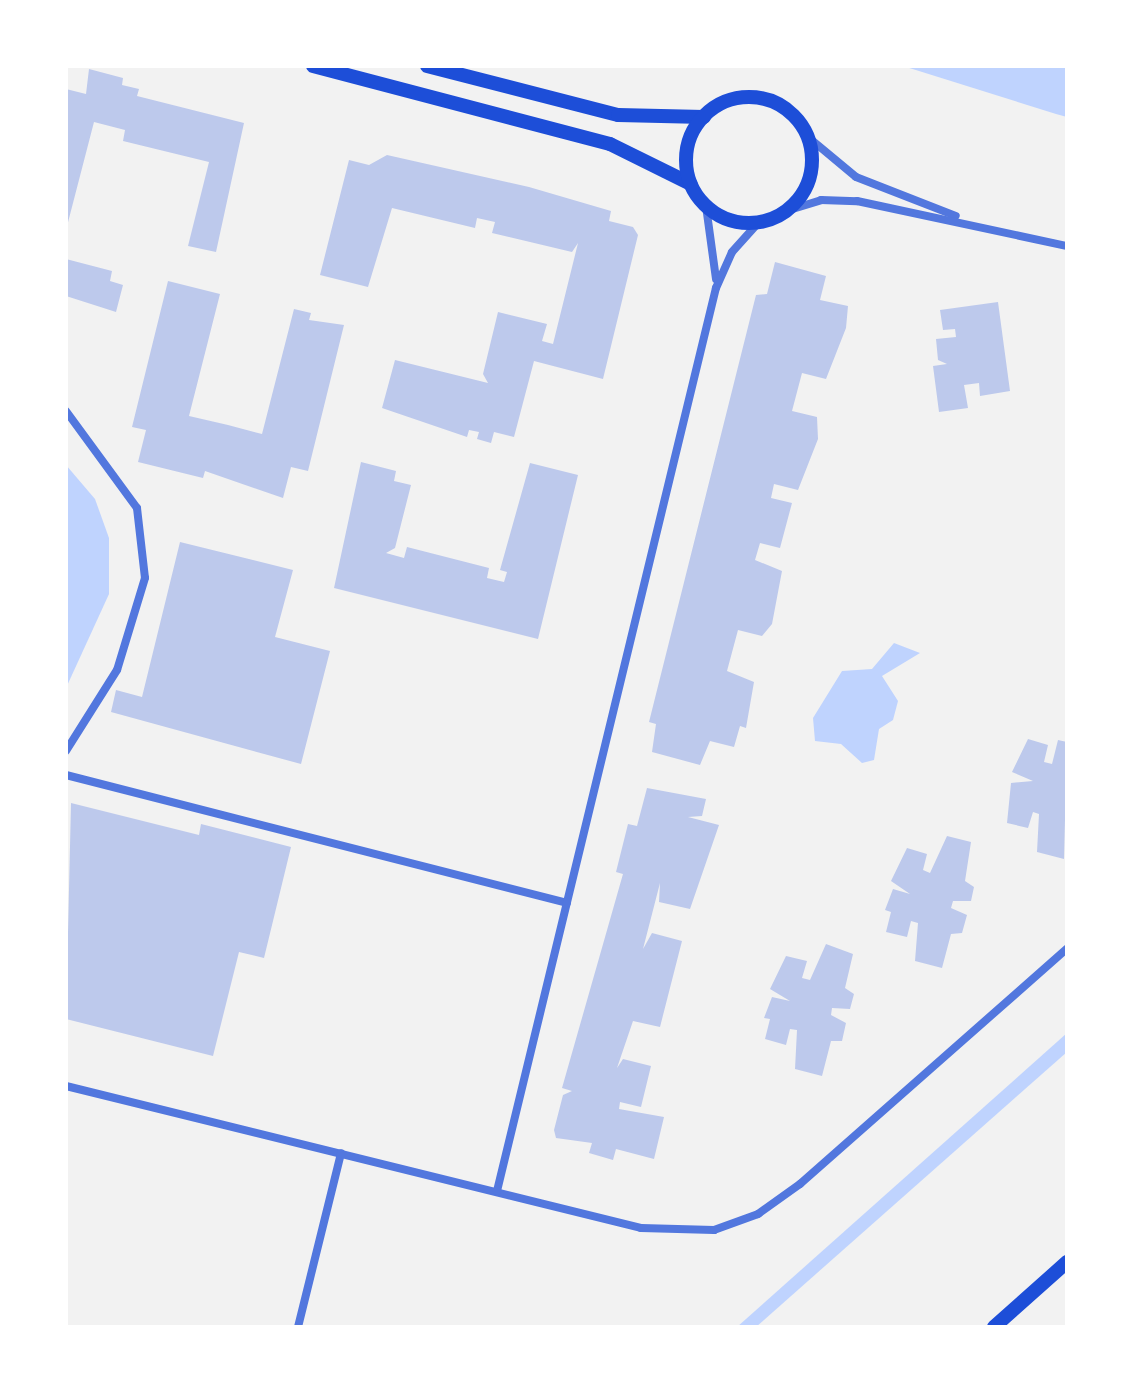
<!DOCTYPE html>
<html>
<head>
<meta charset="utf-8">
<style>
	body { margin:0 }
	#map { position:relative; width:1133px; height:1393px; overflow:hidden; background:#f2f2f2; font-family:Inter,sans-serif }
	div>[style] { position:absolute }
	.water>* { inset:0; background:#bfd3fe }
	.building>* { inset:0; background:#bdc9ec }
	.minor>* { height:8px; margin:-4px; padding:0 4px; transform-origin:4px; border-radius:4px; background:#5277de }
	.secondary>* { height:14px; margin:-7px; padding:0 7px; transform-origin:7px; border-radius:7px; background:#1d4ed8 }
	.secondary>.ring { margin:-7px; padding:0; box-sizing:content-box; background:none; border:14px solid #1d4ed8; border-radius:50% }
	.primary>* { height:14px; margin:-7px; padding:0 7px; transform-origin:7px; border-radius:7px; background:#1d4ed8 }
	span { translate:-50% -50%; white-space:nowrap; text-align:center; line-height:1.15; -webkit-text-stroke:7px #fff; paint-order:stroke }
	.frame { position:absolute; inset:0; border:68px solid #fff; pointer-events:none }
</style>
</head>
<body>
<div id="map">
	<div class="water">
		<i style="clip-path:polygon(903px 66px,1067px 66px,1067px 117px,1056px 114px)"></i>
		<i style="clip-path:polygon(66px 465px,95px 499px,109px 538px,109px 594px,66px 688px)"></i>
		<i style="clip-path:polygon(894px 643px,920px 653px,882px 676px,898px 701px,893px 720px,879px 729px,874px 760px,862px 763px,841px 744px,815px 741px,813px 718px,842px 671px,872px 669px)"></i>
		<i style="clip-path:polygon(1067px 1033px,1067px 1052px,756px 1327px,737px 1327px)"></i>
	</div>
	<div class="building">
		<i style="clip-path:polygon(89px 69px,123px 78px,122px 85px,139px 89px,137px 96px,244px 123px,216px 252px,188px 246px,209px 162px,123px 141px,125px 130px,94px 122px,66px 230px,66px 89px,86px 94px)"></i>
		<i style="clip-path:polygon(387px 155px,529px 187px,611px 211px,609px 221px,633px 227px,638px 235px,603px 379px,534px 361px,514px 437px,494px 432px,491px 443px,477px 439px,479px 432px,469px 430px,467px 437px,382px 408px,395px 360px,488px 383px,483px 374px,498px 312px,547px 324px,542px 341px,553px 344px,578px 243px,572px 252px,492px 233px,495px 222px,477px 218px,475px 228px,392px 208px,368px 287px,320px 275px,349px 160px,369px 165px)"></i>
		<i style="clip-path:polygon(66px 259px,112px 271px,110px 281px,123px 285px,116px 312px,66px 296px)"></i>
		<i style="clip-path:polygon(775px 262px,826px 276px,820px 300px,848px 306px,846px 328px,826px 379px,802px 373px,792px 411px,817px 417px,818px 439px,798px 490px,774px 484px,771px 498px,792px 503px,780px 548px,760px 543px,755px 560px,782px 571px,772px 624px,762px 636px,738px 630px,727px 671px,754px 682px,746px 728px,740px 726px,734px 747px,710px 741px,700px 765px,652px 752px,656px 724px,649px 722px,756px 295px,767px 294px)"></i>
		<i style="clip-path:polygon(168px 281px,220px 294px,189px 416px,228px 425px,262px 434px,294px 309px,311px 313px,309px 320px,344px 325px,308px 471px,291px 467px,283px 498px,205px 471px,203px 478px,138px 462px,146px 430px,132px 427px)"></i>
		<i style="clip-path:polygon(998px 302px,1010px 391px,980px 396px,979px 383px,964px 385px,968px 408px,939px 412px,933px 366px,947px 364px,938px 360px,936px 339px,956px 337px,955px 329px,943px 330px,940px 310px)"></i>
		<i style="clip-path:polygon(361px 462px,396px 471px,394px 481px,411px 485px,395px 548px,386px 553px,404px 558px,407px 547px,489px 568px,487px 578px,504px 582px,507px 572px,500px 570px,530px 463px,578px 475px,538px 639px,334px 588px)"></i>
		<i style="clip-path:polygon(180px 542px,293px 570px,275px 637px,330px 651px,301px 764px,111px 712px,116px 690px,142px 697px)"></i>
		<i style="clip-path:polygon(1028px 739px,1048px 745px,1044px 762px,1052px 764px,1058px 740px,1067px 742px,1064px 859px,1037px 852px,1039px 814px,1033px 812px,1028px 828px,1007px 823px,1011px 783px,1033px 781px,1012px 772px)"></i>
		<i style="clip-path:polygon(647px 788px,706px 799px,702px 816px,688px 817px,719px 825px,690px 909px,659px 902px,660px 883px,643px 949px,652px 933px,682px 941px,660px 1027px,633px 1021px,617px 1068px,623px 1059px,651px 1066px,641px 1107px,620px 1102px,619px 1109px,664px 1117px,654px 1159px,616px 1149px,613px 1160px,589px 1153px,592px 1143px,556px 1138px,554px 1130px,563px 1095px,572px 1091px,562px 1088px,623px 874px,616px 872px,628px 824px,637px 826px)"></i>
		<i style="clip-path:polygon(71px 803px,199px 835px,201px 824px,291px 847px,264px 958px,239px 952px,213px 1056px,66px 1019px)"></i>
		<i style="clip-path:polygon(947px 836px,971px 842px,965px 881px,974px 887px,971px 901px,953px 901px,951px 908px,967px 915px,962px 933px,951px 934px,942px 968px,915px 961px,918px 923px,911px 921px,907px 937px,886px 932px,891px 912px,885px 910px,893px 889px,910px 894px,891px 881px,907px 848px,927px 854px,923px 870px,930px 873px)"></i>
		<i style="clip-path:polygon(826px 944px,853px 954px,845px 988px,854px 994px,850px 1009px,832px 1008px,831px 1015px,846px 1023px,842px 1041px,831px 1041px,822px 1076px,795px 1069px,797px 1030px,790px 1029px,786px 1045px,765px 1039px,770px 1019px,764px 1018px,772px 997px,790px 1001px,770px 989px,786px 956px,807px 961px,802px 978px,810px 980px)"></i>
	</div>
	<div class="minor">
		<i style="left:808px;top:137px;width:62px;rotate:39.8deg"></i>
		<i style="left:856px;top:177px;width:107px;rotate:21.3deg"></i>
		<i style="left:706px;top:206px;width:74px;rotate:82.2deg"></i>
		<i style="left:786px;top:211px;width:37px;rotate:-17deg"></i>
		<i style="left:821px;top:200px;width:36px;rotate:2deg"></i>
		<i style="left:857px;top:201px;width:215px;rotate:12.1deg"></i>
		<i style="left:66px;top:411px;width:120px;rotate:53.8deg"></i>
		<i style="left:137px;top:508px;width:70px;rotate:83.5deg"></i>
		<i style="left:145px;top:578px;width:96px;rotate:106.9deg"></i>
		<i style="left:117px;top:670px;width:96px;rotate:122.2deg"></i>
		<i style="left:66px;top:775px;width:517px;rotate:14.33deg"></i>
		<i style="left:66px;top:1086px;width:592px;rotate:13.87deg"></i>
		<i style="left:641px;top:1228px;width:73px;rotate:1.6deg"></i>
		<i style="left:714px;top:1230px;width:47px;rotate:-20deg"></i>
		<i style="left:758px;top:1214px;width:52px;rotate:-35.5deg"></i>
		<i style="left:800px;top:1184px;width:356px;rotate:-41.4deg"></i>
		<i style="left:497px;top:1191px;width:929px;rotate:-76.37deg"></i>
		<i style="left:716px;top:288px;width:39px;rotate:-66deg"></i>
		<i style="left:732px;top:252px;width:40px;rotate:-48deg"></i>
		<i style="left:298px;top:1327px;width:179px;rotate:-76.1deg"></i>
	</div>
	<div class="secondary">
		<i style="left:313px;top:66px;width:307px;rotate:14.7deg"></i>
		<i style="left:610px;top:144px;width:90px;rotate:26.3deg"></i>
		<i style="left:427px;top:66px;width:197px;rotate:14.4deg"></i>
		<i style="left:618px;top:115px;width:86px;rotate:1.3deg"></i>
		<i class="ring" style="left:686px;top:97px;width:112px;height:112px"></i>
	</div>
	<div class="primary">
		<i style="left:994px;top:1327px;width:98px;rotate:-41.7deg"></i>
	</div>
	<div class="frame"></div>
</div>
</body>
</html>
